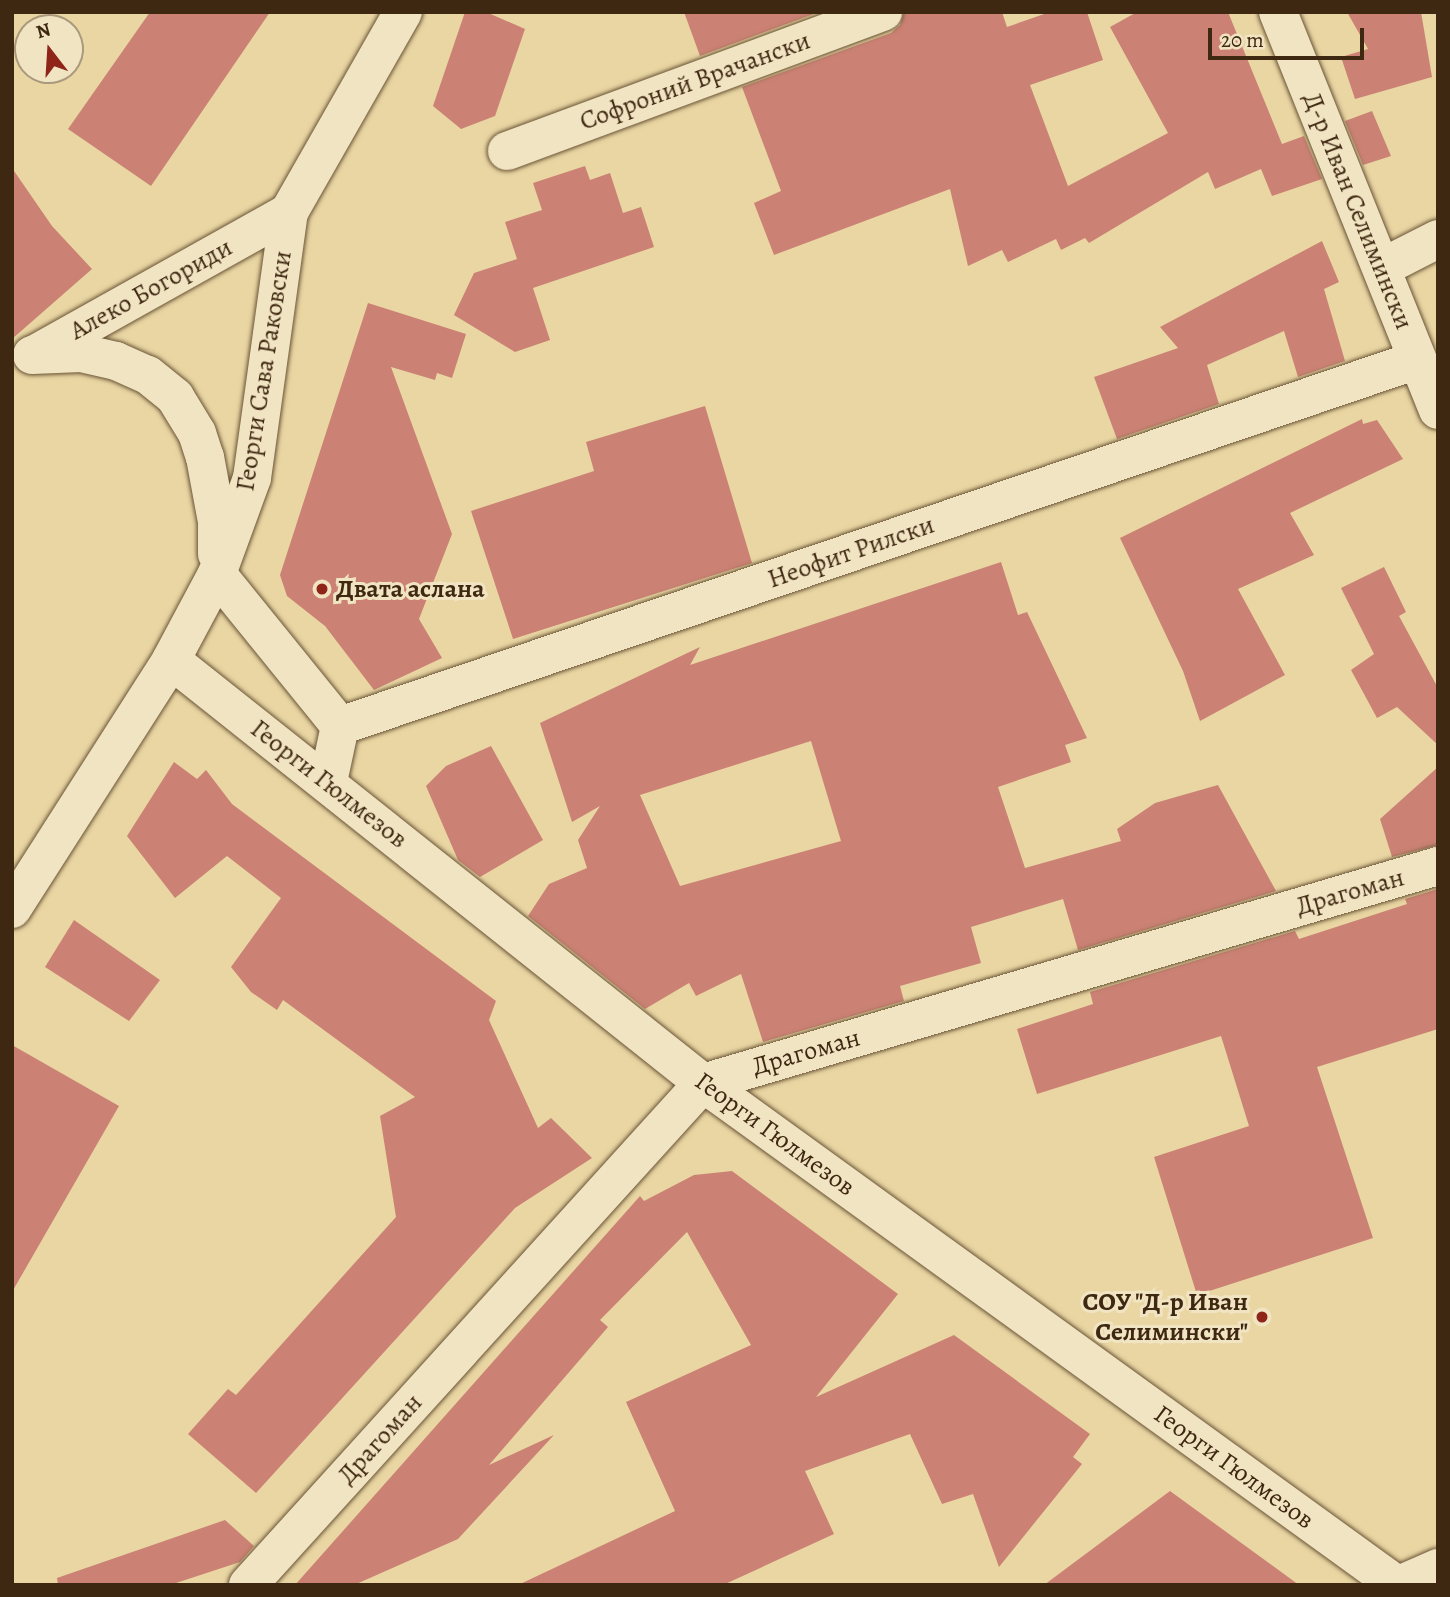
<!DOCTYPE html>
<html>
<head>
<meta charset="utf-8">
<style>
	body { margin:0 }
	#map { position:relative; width:1450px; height:1597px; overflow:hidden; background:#e9d6a3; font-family:Alegreya,serif }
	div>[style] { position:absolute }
	.building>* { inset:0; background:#cb8274 }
	.roads { filter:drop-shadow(0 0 2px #6a5436) drop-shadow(0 0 2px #6a5436) }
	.street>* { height:38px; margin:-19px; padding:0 19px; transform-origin:19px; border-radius:19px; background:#f1e4c3 }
	.secondary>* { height:38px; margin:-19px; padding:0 19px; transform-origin:19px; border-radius:19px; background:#f1e4c3 }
	.dots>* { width:19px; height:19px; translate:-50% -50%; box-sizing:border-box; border:4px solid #f1e4c3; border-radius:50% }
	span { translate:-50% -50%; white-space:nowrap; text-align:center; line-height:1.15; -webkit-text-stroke:6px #f1e4c3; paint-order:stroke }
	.street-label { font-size:26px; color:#3f2811 }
	.poi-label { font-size:26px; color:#3f2811; font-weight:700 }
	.left { translate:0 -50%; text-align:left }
	.right { translate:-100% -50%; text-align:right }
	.frame { position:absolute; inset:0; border:14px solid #3f2811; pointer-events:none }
	.north { position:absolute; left:14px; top:14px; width:70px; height:70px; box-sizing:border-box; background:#f1e4c3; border:2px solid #aa997c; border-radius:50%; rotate:343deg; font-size:19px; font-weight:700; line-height:28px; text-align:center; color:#3f2811 }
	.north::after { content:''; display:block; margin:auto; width:24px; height:32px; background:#8f2418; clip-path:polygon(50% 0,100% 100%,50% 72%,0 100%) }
	.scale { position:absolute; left:1208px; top:28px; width:156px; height:32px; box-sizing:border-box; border:4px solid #3f2811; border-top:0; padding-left:9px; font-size:21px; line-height:24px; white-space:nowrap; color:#3f2811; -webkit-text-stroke:5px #f1e4c3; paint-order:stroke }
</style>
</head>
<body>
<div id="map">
	<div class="building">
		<i style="clip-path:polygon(150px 12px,270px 12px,151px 186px,68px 129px)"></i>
		<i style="clip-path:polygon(465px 12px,486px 12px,525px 29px,495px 116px,461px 129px,433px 106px)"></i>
		<i style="clip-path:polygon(684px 12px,819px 12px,700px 56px)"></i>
		<i style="clip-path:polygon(904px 12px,1002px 12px,1007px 27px,1050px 12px,1087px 12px,1103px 60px,1030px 85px,1068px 186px,1168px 133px,1110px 27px,1137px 12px,1228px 12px,1282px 144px,1304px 136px,1322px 179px,1272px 196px,1261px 169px,1215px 189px,1208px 172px,1089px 243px,1085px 238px,1061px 250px,1056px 239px,1008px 262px,1002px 250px,968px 266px,950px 189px,774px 255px,754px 203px,781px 191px,742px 87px,891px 33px,900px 25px)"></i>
		<i style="clip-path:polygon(1347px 12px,1421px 12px,1432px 77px,1355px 99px,1341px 57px,1368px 49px)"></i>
		<i style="clip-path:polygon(1372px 111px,1391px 156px,1363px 165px,1345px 121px)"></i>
		<i style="clip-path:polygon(585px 166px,590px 180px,610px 173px,623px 213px,641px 207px,654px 247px,533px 288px,550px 340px,515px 352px,454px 315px,474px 273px,517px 259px,505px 222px,542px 210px,533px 183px)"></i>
		<i style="clip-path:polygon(12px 168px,52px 226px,92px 269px,12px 339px)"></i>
		<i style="clip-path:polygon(1322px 241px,1339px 282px,1324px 289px,1345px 361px,1298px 377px,1284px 331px,1207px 365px,1219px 404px,1117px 439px,1094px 377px,1178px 348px,1160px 327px)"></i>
		<i style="clip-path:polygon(368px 303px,466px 334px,452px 378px,437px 373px,435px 380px,391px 367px,452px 534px,419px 619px,442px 658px,374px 690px,325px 626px,287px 596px,280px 575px)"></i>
		<i style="clip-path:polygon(705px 406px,752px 563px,513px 639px,471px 511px,594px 471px,586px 442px)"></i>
		<i style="clip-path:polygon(1362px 419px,1363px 424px,1377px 420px,1403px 459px,1290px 513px,1314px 555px,1238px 589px,1285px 675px,1200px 721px,1183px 671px,1120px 538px)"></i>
		<i style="clip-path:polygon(evenodd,1001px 562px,1018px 615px,1027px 612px,1087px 738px,1065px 745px,1071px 762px,998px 787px,1025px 868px,1121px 841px,1117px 829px,1155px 803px,1218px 785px,1276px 891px,1078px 950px,1063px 899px,971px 927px,981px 963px,900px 986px,904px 1001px,763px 1042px,741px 974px,696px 996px,689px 983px,645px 1009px,528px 916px,549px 884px,587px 868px,578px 840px,600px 806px,572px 822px,540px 723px,700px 647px,690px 665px,1001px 562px,811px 741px,841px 841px,680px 886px,640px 795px,811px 741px)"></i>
		<i style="clip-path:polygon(1384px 567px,1406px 612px,1399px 616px,1438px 688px,1438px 745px,1397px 707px,1377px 718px,1351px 670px,1374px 654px,1341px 588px)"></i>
		<i style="clip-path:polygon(491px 746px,543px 840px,480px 877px,458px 860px,426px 786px,446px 766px)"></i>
		<i style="clip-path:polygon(174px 762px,197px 779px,206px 770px,232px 804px,496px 1001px,489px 1020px,538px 1128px,551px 1118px,592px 1158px,515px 1208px,256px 1493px,188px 1434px,228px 1389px,236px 1395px,396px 1217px,380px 1116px,415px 1097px,283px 1000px,277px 1010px,251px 992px,231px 967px,281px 898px,227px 856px,175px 898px,127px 836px)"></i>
		<i style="clip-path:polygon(1438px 767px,1438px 845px,1392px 857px,1380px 819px)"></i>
		<i style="clip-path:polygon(1438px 889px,1438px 1029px,1317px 1067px,1373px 1238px,1197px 1295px,1154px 1157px,1249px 1126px,1221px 1036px,1037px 1094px,1017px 1029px,1093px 1004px,1090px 992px,1295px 931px,1299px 939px,1407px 904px,1405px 899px)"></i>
		<i style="clip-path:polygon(74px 920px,160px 980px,129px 1021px,45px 967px)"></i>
		<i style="clip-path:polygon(12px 1045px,119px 1106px,12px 1292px)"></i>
		<i style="clip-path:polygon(732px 1171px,898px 1294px,816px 1397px,954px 1335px,1090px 1434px,1073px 1457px,1082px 1464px,999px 1567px,973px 1494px,942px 1504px,910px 1434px,805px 1471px,834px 1534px,723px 1585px,518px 1585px,675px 1511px,626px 1402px,751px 1345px,687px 1232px,600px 1320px,608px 1327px,489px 1465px,554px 1435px,458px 1539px,354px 1585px,295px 1585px,640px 1196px,644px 1201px,694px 1175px)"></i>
		<i style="clip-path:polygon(1170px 1491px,1299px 1585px,1044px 1585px)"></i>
		<i style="clip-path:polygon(225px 1520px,254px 1546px,240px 1562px,170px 1585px,58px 1585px,57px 1578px)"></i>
	</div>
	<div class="roads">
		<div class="street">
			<i style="left:1278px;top:12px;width:429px;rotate:68.1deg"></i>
			<i style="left:507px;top:151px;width:401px;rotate:-20.3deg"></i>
			<i style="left:1383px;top:267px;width:62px;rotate:-27deg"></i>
			<i style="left:217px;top:574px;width:196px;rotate:51deg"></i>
			<i style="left:171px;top:660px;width:680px;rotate:38.49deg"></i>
			<i style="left:703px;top:1083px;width:857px;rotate:35.88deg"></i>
			<i style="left:328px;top:782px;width:57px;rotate:-77.9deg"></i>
			<i style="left:340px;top:726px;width:1137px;rotate:-18.77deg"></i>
			<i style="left:248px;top:1585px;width:678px;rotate:-47.81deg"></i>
			<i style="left:703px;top:1083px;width:766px;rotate:-16.45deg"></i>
			<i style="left:1399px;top:1585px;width:43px;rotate:-23.6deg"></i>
		</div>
		<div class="secondary">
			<i style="left:37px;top:353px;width:289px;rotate:-29.2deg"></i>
			<i style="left:32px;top:355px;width:49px;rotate:-2.3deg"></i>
			<i style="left:81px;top:353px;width:36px;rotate:13deg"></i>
			<i style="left:116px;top:361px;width:35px;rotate:24deg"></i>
			<i style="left:148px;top:375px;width:35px;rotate:39deg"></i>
			<i style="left:175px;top:397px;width:42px;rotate:58.6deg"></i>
			<i style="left:197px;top:433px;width:25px;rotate:72deg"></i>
			<i style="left:205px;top:457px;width:66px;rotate:79.5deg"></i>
			<i style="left:217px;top:522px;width:32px;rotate:90deg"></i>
			<i style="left:12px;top:909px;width:295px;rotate:-57.4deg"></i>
			<i style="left:171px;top:660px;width:98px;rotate:-61.9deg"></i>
			<i style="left:217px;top:574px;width:102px;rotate:-70deg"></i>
			<i style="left:252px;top:478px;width:269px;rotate:-82.1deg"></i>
			<i style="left:289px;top:212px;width:230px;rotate:-60.3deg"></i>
		</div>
	</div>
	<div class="dots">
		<i style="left:322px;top:589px;background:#8f2418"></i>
		<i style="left:1262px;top:1317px;background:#8f2418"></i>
	</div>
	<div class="street-label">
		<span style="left:695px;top:81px;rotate:-20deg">Софроний Врачански</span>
		<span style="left:1358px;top:211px;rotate:68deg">Д-р Иван Селимински</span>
		<span style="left:151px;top:289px;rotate:-29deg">Алеко Богориди</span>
		<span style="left:264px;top:371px;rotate:-81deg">Георги Сава Раковски</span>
		<span style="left:851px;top:552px;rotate:-19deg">Неофит Рилски</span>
		<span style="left:329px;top:784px;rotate:38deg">Георги Гюлмезов</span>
		<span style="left:1350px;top:892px;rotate:-16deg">Драгоман</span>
		<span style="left:806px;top:1052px;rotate:-16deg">Драгоман</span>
		<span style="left:775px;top:1134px;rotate:36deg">Георги Гюлмезов</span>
		<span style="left:380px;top:1439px;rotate:-48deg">Драгоман</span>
		<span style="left:1234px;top:1467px;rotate:36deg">Георги Гюлмезов</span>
	</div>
	<div class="poi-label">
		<span class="left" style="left:336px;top:589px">Двата аслана</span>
		<span class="right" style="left:1248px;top:1317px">СОУ "Д-р Иван<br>Селимински"</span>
	</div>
	<div class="frame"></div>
	<div class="north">N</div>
	<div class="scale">20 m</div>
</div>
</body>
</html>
